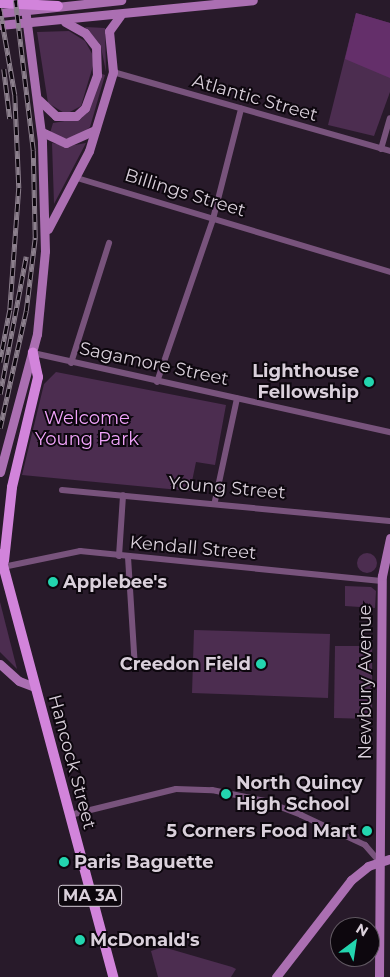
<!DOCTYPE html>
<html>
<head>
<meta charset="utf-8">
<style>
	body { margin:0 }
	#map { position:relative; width:390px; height:977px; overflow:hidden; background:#281a2a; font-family:Montserrat,sans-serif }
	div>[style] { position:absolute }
	.green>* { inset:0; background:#4c2d50 }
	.round { border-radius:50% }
	.forest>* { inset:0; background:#642f6a }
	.street>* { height:6px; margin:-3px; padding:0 3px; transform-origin:3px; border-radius:3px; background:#78537c }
	.secondary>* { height:9px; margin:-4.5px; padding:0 4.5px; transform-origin:4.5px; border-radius:4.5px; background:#ab6fb2 }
	.primary>* { height:10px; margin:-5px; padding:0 5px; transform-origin:5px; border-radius:5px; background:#d284db }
	.rail>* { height:4.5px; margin-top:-2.25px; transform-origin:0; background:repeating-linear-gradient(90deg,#0d070e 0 8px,#8c808d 0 16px); box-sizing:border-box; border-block:1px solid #8c808d }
	.dots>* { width:14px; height:14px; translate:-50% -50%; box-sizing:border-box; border:2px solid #0d070e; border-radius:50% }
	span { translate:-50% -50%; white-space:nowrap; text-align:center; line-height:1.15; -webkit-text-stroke:4px #0d070e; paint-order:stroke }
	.shield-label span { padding:1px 4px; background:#0d070e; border:1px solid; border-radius:4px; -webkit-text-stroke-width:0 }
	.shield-label { font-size:16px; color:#dad0db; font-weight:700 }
	.street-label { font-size:18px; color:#dad0db }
	.poi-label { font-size:18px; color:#dad0db; font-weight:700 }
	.right { translate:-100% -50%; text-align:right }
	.left { translate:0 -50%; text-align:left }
	.park-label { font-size:18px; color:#f3a5fc }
	.north { position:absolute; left:330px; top:917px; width:50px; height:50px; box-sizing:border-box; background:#0d070e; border:1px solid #5f5760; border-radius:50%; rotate:31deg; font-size:14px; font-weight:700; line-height:20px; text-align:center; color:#dad0db }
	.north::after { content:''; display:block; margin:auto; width:18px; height:22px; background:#23d5af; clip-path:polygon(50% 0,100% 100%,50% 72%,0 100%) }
</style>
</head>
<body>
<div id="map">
	<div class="green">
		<i style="clip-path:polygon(356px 13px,390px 23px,390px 92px,374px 136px,328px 125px)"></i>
		<i style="clip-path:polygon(85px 27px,105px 28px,106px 72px,101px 47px)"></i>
		<i style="clip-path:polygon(69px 31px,85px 41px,95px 59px,81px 106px,66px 114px,48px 103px,37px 32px)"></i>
		<i style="clip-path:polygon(102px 74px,105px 75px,90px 127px,79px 136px,64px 139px,50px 133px,53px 123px,82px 118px)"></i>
		<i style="clip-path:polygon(52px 143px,69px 146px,86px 143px,54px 204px)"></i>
		<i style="clip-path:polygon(56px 372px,226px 405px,215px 465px,196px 462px,190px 491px,22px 475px,44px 384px)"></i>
		<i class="round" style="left:357px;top:553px;width:20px;height:20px"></i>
		<i style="clip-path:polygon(345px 586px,371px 587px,376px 591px,375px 608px,345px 606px)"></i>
		<i style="clip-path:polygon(0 602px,17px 669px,0 652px)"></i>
		<i style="clip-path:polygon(194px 630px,330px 634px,328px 698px,192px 693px)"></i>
		<i style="clip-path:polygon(335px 646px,372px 646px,372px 719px,334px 718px)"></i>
		<i style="clip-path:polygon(163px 947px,232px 967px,236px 969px,231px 977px,158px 977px,151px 951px)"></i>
	</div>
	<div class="forest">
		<i style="clip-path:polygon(356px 13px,390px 23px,390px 78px,345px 59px)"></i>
	</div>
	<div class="street">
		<i style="left:113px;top:72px;width:288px;rotate:15.9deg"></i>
		<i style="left:381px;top:149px;width:32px;rotate:-74deg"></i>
		<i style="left:77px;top:178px;width:327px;rotate:16.7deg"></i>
		<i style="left:33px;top:353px;width:366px;rotate:12.5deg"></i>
		<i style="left:71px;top:363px;width:126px;rotate:-72.4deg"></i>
		<i style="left:157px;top:382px;width:172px;rotate:-71deg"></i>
		<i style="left:213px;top:219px;width:114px;rotate:-75.7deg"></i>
		<i style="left:62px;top:490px;width:329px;rotate:5.4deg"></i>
		<i style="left:215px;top:501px;width:105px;rotate:-77.9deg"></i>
		<i style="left:119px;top:556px;width:61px;rotate:-86.2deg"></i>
		<i style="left:128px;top:557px;width:111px;rotate:86.4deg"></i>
		<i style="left:3px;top:567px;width:79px;rotate:-11.7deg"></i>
		<i style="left:80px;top:551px;width:303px;rotate:5.7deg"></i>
		<i style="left:70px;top:815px;width:109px;rotate:-13.8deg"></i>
		<i style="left:176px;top:789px;width:36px;rotate:2deg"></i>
		<i style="left:212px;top:790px;width:54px;rotate:11.7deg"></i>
		<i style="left:265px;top:801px;width:39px;rotate:21deg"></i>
		<i style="left:301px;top:815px;width:71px;rotate:25.1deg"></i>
		<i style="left:365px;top:845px;width:23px;rotate:49deg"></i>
	</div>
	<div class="secondary">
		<i style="left:0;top:13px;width:122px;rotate:-6.1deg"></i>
		<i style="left:0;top:25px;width:254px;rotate:-5.6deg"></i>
		<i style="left:39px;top:100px;width:23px;rotate:43deg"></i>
		<i style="left:56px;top:116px;width:20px"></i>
		<i style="left:76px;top:116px;width:12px;rotate:-42deg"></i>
		<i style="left:85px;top:108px;width:35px;rotate:-70deg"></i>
		<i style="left:97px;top:75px;width:28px;rotate:-92deg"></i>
		<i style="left:96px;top:47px;width:18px;rotate:-128deg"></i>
		<i style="left:85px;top:33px;width:23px;rotate:-151deg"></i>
		<i style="left:42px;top:132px;width:26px;rotate:25deg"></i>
		<i style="left:66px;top:143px;width:32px;rotate:-24deg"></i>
		<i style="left:48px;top:229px;width:88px;rotate:-62.3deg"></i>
		<i style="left:89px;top:151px;width:83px;rotate:-73.1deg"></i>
		<i style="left:113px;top:72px;width:41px;rotate:-95.6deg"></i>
		<i style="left:109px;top:31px;width:19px;rotate:-54deg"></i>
		<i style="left:0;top:472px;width:143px;rotate:-75deg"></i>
		<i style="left:37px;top:334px;width:83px;rotate:-84.5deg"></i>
		<i style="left:45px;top:251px;width:110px;rotate:-91.6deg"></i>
		<i style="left:42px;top:141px;width:142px;rotate:-97.3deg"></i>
		<i style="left:0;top:664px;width:25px;rotate:42deg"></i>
		<i style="left:19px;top:681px;width:17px;rotate:21deg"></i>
		<i style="left:276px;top:977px;width:123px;rotate:-52.3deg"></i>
		<i style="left:351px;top:880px;width:22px;rotate:-39deg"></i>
		<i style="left:368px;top:866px;width:23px;rotate:-18deg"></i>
		<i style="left:379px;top:977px;width:401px;rotate:-89.6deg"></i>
		<i style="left:382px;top:576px;width:39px;rotate:-78deg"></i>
	</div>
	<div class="primary">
		<i style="left:0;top:3px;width:58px;rotate:3deg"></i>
		<i style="left:0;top:554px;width:438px;rotate:75deg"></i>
		<i style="left:4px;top:561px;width:74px;rotate:-83.8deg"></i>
		<i style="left:12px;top:487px;width:113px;rotate:-76.7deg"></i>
		<i style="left:38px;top:377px;width:25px;rotate:-102deg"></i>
	</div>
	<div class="rail">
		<i style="left:0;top:8px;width:88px;rotate:80.2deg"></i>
		<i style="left:15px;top:95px;width:93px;rotate:87.5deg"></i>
		<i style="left:19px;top:188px;width:122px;rotate:94.2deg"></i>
		<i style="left:10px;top:310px;width:53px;rotate:100.9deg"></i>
		<i style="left:4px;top:69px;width:50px;rotate:83.2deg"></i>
		<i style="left:0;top:394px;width:140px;rotate:-79.3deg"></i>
		<i style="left:0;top:428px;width:120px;rotate:-77.5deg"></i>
		<i style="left:26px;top:311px;width:74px;rotate:-83deg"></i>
		<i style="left:35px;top:238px;width:88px;rotate:-91.3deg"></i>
		<i style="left:33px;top:150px;width:151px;rotate:-96.8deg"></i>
	</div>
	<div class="dots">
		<i style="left:369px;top:382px;background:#23d5af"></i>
		<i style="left:53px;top:582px;background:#23d5af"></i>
		<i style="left:261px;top:664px;background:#23d5af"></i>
		<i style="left:226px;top:794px;background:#23d5af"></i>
		<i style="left:367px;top:831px;background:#23d5af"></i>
		<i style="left:64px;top:862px;background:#23d5af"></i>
		<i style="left:80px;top:940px;background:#23d5af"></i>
	</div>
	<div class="shield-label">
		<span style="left:90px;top:896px">MA 3A</span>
	</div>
	<div class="street-label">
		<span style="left:255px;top:98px;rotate:16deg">Atlantic Street</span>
		<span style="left:185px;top:193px;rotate:17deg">Billings Street</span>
		<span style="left:154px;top:364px;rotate:12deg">Sagamore Street</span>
		<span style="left:227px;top:488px;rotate:5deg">Young Street</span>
		<span style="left:193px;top:548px;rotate:5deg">Kendall Street</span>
		<span style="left:365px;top:682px;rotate:-90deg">Newbury Avenue</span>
		<span style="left:72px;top:762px;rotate:75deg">Hancock Street</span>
	</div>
	<div class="poi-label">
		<span class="right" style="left:359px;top:382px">Lighthouse<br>Fellowship</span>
		<span class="left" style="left:63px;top:582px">Applebee's</span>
		<span class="right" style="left:251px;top:664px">Creedon Field</span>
		<span class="left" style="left:236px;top:794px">North Quincy<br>High School</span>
		<span class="right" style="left:357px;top:831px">5 Corners Food Mart</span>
		<span class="left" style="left:74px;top:862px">Paris Baguette</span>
		<span class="left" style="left:90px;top:940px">McDonald's</span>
	</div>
	<div class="park-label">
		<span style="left:87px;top:429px">Welcome<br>Young Park</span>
	</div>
	<div class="north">N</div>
</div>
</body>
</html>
